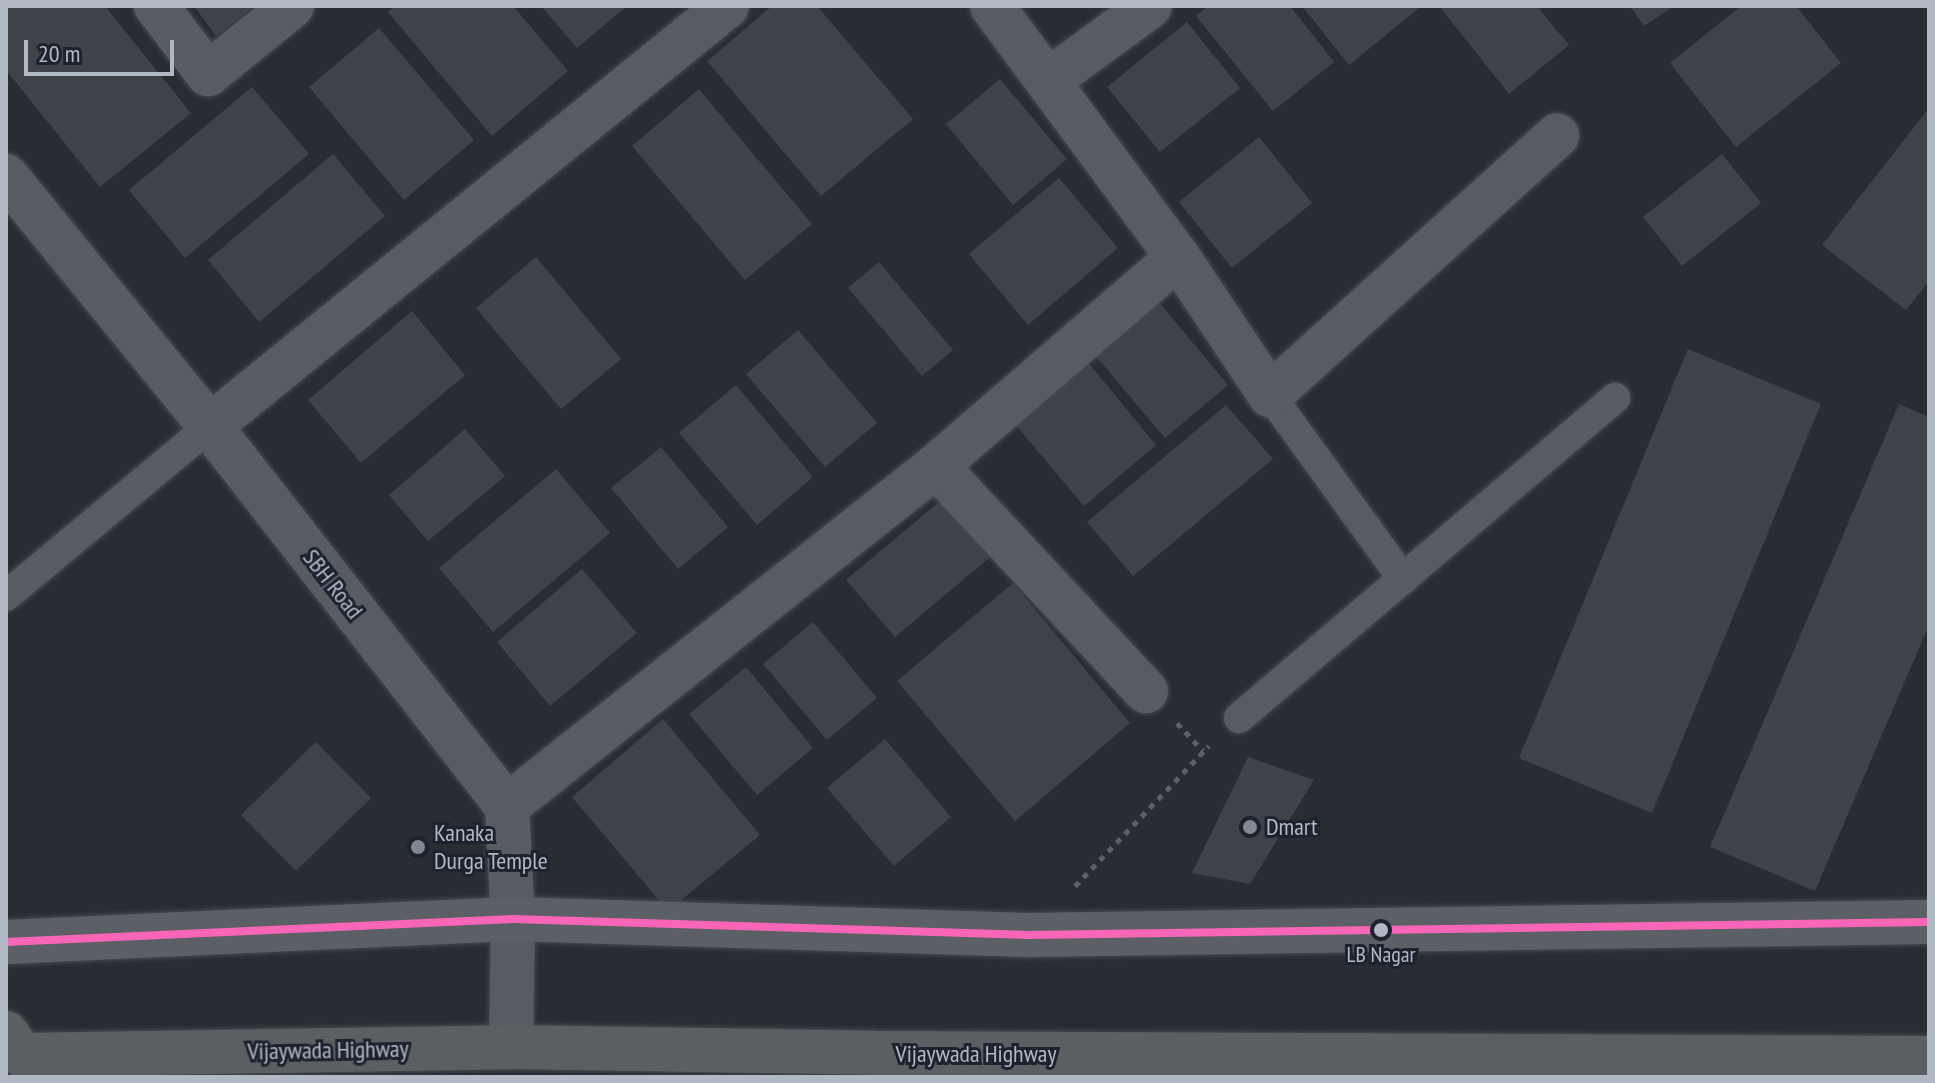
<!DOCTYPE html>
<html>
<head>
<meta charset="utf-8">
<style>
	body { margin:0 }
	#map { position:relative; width:1935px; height:1083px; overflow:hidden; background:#282d34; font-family:"PT Sans Narrow",sans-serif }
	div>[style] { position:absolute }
	.building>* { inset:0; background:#3f4349 }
	.path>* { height:5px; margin-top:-2.5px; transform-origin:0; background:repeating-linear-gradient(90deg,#5b6066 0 6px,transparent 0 12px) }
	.roads { filter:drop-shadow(0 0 2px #46494f) drop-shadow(0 0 2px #46494f) }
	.lane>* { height:30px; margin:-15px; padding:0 15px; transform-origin:15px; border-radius:15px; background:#575b62 }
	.street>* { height:44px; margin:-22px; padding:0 22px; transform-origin:22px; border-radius:22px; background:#575b62 }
	.secondary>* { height:44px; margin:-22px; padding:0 22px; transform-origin:22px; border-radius:22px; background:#5c6066 }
	.highway>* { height:44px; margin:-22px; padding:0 22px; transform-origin:22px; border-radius:22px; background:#5c5f62 }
	.bus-1>* { height:8px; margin:-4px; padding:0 4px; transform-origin:4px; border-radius:4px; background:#fa66b7 }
	.dots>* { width:22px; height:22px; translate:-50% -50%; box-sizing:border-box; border:4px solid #1c232e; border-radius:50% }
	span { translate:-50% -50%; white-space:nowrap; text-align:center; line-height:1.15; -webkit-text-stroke:6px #1c232e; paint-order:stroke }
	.bus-label { font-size:22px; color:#b1b9c5 }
	.street-label { font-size:24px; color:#b1b9c5 }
	.poi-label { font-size:24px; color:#b1b9c5 }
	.left { translate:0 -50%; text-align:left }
	.frame { position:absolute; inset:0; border:8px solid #b1b9c5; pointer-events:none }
	.scale { position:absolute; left:24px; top:40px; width:150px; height:36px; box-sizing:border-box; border:4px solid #b1b9c5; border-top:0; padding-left:10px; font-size:24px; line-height:28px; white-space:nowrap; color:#b1b9c5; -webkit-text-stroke:6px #1c232e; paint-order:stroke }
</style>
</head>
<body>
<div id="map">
	<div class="building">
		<i style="clip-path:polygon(6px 6px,105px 6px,191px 113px,100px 187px,6px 70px)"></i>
		<i style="clip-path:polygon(194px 6px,255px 6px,216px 36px)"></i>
		<i style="clip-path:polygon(395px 6px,513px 6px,568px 71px,492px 136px,388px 12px)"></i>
		<i style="clip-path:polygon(541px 6px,627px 6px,577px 48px)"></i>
		<i style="clip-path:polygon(772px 6px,817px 6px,913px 119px,821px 196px,707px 61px)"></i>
		<i style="clip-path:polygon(1208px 6px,1290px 6px,1334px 62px,1273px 111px,1196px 16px)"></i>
		<i style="clip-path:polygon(1302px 6px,1417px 6px,1419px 8px,1349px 65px)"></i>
		<i style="clip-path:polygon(1439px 6px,1537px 6px,1569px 45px,1509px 94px)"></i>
		<i style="clip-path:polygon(1630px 6px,1674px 6px,1644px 26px)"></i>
		<i style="clip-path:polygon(1741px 6px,1796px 6px,1841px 63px,1736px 147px,1670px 63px)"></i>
		<i style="clip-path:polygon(1187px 22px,1240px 88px,1160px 152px,1107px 87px)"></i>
		<i style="clip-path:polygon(379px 28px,474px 140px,404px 200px,309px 87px)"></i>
		<i style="clip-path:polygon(1000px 79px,1067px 159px,1013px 205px,946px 124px)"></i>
		<i style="clip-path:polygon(252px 87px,309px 154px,185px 258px,129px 190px)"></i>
		<i style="clip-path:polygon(699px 89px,812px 224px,745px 280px,632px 146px)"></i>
		<i style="clip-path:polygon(1929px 108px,1929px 281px,1906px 310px,1822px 245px)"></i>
		<i style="clip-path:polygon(1259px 137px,1312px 203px,1232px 268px,1179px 202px)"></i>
		<i style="clip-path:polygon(333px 154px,385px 216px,259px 322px,208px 260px)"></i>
		<i style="clip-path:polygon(1722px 154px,1761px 203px,1682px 266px,1643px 217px)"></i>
		<i style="clip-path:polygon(1059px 178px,1118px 248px,1028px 325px,969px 254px)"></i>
		<i style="clip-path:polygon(536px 257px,621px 359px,561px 409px,476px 308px)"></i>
		<i style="clip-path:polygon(879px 262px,953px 350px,922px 376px,848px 288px)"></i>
		<i style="clip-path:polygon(1157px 300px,1228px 385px,1165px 438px,1093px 353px)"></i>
		<i style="clip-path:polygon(412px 311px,465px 375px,361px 463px,308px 400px)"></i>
		<i style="clip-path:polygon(798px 330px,877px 423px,825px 467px,746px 374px)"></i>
		<i style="clip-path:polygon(1688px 349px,1821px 404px,1652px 813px,1519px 758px)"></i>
		<i style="clip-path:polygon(1086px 360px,1156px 445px,1084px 506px,1013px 422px)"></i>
		<i style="clip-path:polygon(736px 385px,813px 477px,757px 525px,679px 433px)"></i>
		<i style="clip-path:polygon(1899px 404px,1929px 417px,1929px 625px,1815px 891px,1710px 847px)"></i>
		<i style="clip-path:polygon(1226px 405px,1273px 459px,1133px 576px,1087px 522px)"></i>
		<i style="clip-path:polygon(465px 429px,505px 476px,428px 541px,389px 495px)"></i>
		<i style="clip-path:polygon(661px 447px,728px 527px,678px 569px,611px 488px)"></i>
		<i style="clip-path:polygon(556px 469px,610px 533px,493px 632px,439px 568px)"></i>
		<i style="clip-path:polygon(953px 490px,1001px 548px,895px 637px,846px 580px)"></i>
		<i style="clip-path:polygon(582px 569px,637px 633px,550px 706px,497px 642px)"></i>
		<i style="clip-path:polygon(1013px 583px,1130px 723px,1015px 821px,897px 681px)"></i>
		<i style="clip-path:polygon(813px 622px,877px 698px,827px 740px,763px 664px)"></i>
		<i style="clip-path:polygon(746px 667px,813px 748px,757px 795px,689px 714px)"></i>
		<i style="clip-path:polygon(663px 719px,760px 835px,668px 911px,572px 797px)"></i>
		<i style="clip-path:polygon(885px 739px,951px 817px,894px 866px,827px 788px)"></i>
		<i style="clip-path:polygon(316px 742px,371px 798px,296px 871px,241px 815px)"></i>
		<i style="clip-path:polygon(1248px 757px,1314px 780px,1250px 884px,1192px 873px)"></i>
	</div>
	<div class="path">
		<i style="left:1177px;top:723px;width:38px;rotate:47deg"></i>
		<i style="left:1075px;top:886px;width:194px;rotate:-46.3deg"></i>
	</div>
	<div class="roads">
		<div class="lane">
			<i style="left:1270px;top:395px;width:227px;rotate:54.1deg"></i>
			<i style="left:6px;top:596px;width:266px;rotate:-39.8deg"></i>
			<i style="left:1239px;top:718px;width:494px;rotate:-40.4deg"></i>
		</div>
		<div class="street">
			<i style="left:156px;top:6px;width:86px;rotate:52.6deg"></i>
			<i style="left:208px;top:74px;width:108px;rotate:-39deg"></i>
			<i style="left:992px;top:6px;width:312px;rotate:53.5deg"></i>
			<i style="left:1178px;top:257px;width:166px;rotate:56.3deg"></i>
			<i style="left:1270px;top:395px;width:387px;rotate:-42.1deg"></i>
			<i style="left:1049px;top:80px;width:125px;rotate:-36.2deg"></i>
			<i style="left:6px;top:176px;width:323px;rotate:50.8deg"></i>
			<i style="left:210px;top:426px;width:482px;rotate:52deg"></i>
			<i style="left:507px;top:806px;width:113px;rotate:87deg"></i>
			<i style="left:513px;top:919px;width:128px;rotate:90.9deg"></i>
			<i style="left:210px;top:426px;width:666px;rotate:-39.09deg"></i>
			<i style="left:936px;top:466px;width:308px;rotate:47deg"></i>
			<i style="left:507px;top:806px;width:547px;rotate:-38.4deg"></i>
			<i style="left:936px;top:466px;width:320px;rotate:-40.8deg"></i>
		</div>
		<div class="secondary">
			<i style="left:6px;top:942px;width:508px;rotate:-2.6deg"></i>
			<i style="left:513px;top:919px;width:514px;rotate:1.78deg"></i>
			<i style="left:1027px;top:935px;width:902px;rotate:-0.83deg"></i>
		</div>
		<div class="highway">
			<i style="left:6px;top:1033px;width:27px;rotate:54deg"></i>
			<i style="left:22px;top:1055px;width:489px;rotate:-0.9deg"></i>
			<i style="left:511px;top:1047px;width:364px;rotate:0.9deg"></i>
			<i style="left:875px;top:1053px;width:1054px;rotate:0.27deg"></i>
		</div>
	</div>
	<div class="bus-1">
		<i style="left:6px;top:942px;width:508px;rotate:-2.6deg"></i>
		<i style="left:513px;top:919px;width:514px;rotate:1.78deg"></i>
		<i style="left:1027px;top:935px;width:902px;rotate:-0.83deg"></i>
	</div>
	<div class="dots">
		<i style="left:1250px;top:827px;background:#818892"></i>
		<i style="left:418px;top:847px;background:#818892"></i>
		<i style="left:1381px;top:930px;background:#b1b9c5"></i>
	</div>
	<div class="bus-label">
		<span style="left:1381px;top:955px">LB Nagar</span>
	</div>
	<div class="street-label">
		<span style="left:333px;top:584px;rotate:52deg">SBH Road</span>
		<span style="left:328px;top:1050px;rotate:-1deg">Vijaywada Highway</span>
		<span style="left:976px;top:1054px">Vijaywada Highway</span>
	</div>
	<div class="poi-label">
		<span class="left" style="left:1266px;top:827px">Dmart</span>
		<span class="left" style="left:434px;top:847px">Kanaka<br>Durga Temple</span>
	</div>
	<div class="frame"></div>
	<div class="scale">20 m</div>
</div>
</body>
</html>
